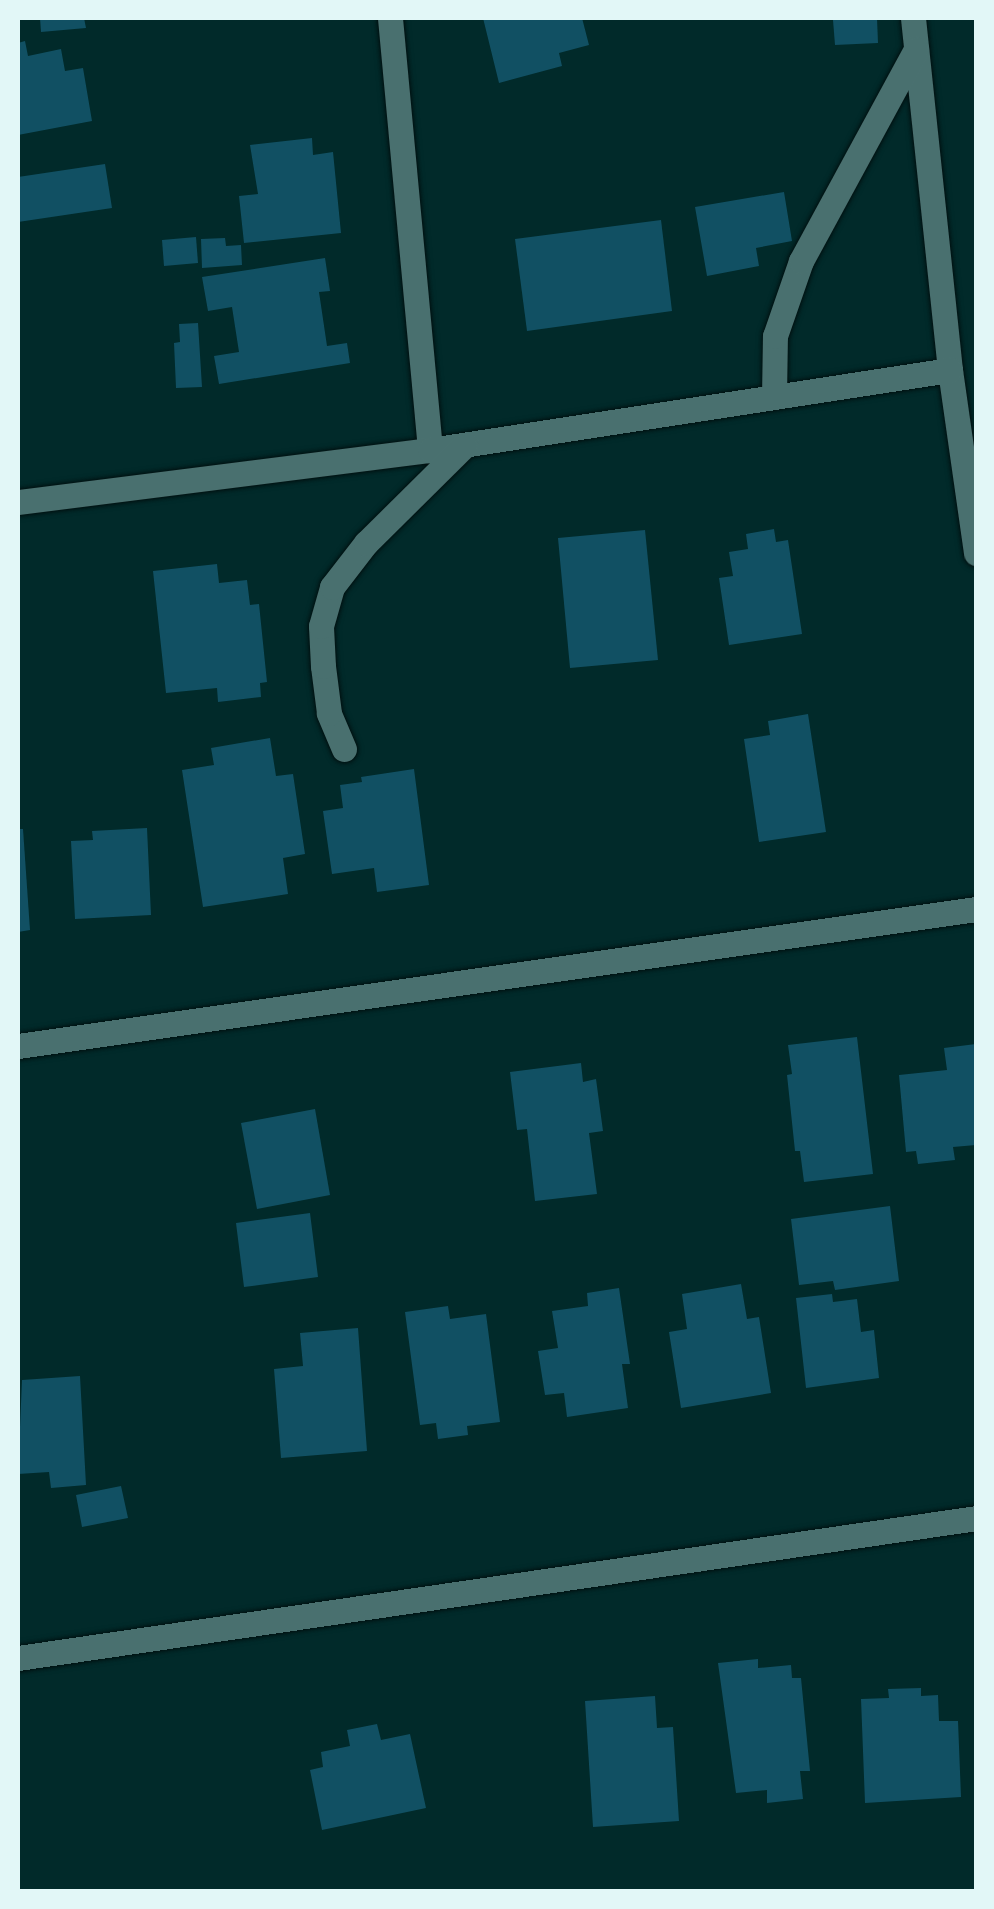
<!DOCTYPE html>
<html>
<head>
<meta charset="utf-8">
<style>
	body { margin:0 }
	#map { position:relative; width:994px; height:1909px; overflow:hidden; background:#012a2a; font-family:Montserrat,sans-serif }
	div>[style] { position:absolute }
	.building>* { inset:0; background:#115063 }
	.roads { filter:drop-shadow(0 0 2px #011010) drop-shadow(0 0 2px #011010) }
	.street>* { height:25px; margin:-12.5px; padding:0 12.5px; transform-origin:12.5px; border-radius:12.5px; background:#49706f }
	span { translate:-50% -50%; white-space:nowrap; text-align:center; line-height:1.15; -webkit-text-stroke:10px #012a2a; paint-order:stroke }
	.frame { position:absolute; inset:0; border:20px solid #e2f7f7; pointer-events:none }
</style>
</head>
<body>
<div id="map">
	<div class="building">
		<i style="clip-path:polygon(40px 18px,84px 18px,86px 28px,41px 32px)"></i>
		<i style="clip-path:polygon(483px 18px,582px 18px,589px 45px,559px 53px,562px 66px,499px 83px)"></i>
		<i style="clip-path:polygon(877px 18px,878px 43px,835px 45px,833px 20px)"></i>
		<i style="clip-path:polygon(25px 41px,28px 56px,61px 49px,65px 71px,83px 68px,92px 121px,18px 135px,18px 43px)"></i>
		<i style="clip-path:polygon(312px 138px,313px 155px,333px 152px,341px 233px,244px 243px,239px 196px,258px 194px,250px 145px)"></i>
		<i style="clip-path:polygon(105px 164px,112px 208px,18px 222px,18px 177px)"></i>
		<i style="clip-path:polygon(784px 192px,792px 241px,756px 248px,759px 266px,707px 276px,695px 207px)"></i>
		<i style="clip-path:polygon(661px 220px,672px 311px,527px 331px,515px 239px)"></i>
		<i style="clip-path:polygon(196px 237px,198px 263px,164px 266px,162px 240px)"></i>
		<i style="clip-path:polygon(225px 238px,226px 246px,241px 245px,242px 265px,202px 268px,201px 239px)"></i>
		<i style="clip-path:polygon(325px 258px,330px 291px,319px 292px,327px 346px,347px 343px,350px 363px,219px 384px,214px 356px,239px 352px,232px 307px,208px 311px,202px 277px)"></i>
		<i style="clip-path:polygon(198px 323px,202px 387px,176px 388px,174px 343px,180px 342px,179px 324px)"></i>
		<i style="clip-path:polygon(774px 529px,776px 542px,788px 540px,802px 634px,729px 645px,719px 578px,733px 576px,729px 552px,748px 549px,746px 534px)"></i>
		<i style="clip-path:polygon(645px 530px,658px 660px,570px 668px,558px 538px)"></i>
		<i style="clip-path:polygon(217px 564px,219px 583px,247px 580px,250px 605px,259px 604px,267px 682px,260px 683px,261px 697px,218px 702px,217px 688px,166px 693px,153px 571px)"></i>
		<i style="clip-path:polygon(808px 714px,826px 832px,759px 842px,744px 739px,770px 735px,768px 721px)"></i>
		<i style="clip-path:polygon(270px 738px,276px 776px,293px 774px,305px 854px,283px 858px,288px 894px,203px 907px,182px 770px,214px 765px,211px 748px)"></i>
		<i style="clip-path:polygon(414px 769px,429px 885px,377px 892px,374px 868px,332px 874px,323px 811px,343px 808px,340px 785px,362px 782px,361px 777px)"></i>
		<i style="clip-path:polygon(147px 828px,151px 915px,75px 919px,71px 841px,93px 840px,92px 831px)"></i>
		<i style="clip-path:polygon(18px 829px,23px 829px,30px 930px,18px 932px)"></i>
		<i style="clip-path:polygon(857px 1037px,873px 1174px,804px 1182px,800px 1151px,795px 1151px,787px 1075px,792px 1074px,788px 1045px)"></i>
		<i style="clip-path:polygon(976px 1044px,976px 1145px,953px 1147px,955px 1160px,918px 1164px,916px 1151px,906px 1152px,899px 1075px,947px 1070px,944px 1048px)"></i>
		<i style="clip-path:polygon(581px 1063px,583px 1082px,596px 1079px,603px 1131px,589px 1133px,597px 1194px,535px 1201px,527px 1129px,517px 1130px,510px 1072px)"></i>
		<i style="clip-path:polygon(315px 1109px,330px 1195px,257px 1209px,241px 1123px)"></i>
		<i style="clip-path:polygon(890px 1206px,899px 1281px,835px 1290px,833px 1281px,799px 1285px,791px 1219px)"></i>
		<i style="clip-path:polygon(310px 1213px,318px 1277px,244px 1287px,236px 1223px)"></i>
		<i style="clip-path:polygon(741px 1284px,747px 1319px,759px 1317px,771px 1393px,681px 1408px,669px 1332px,687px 1329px,682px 1294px)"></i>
		<i style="clip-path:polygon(619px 1288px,630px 1364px,622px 1364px,628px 1408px,567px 1417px,564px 1393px,545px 1395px,538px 1351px,558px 1348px,552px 1311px,588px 1306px,587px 1293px)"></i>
		<i style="clip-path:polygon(832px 1294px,833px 1302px,857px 1299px,861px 1332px,874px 1330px,879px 1378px,806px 1388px,796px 1298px)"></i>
		<i style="clip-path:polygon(448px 1306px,450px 1319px,486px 1314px,500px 1422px,467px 1426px,468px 1435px,438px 1439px,436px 1423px,420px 1425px,405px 1312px)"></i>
		<i style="clip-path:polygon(358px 1328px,367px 1451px,281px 1458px,274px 1369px,303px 1366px,300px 1333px)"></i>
		<i style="clip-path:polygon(80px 1376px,86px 1485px,51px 1488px,49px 1472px,18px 1474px,22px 1380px)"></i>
		<i style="clip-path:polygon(121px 1486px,128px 1518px,82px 1527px,76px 1495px)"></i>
		<i style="clip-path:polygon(758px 1659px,758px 1668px,791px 1665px,792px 1678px,801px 1678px,810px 1771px,800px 1771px,803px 1799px,767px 1803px,767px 1790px,736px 1793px,718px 1663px)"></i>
		<i style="clip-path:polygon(921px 1688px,921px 1696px,938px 1695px,939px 1721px,958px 1721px,961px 1797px,865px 1803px,861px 1699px,889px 1698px,888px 1689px)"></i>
		<i style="clip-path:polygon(655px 1696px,657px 1728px,673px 1727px,679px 1821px,593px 1827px,585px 1701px)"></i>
		<i style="clip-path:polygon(377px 1724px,381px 1740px,410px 1734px,426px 1808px,322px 1830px,310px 1770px,323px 1767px,321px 1752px,350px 1746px,347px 1730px)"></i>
	</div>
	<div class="roads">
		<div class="street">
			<i style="left:390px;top:18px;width:434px;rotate:84.7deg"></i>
			<i style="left:913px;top:18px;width:354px;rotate:84deg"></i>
			<i style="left:950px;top:370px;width:185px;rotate:81.9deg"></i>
			<i style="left:774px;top:397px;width:61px;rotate:-89.1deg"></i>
			<i style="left:775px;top:336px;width:79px;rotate:-70.9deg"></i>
			<i style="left:801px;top:261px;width:241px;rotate:-61.5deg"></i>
			<i style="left:18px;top:502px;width:415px;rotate:-7.2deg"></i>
			<i style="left:430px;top:450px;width:526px;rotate:-8.75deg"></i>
			<i style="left:344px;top:749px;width:39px;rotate:-113deg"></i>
			<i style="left:329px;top:713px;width:47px;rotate:-97.3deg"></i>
			<i style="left:323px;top:666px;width:40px;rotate:-92.9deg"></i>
			<i style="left:321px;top:626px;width:41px;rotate:-74.2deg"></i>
			<i style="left:332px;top:587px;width:56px;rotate:-52.3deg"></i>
			<i style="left:366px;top:543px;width:139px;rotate:-44.7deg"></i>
			<i style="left:18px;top:1046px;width:968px;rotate:-8.14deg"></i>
			<i style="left:18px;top:1658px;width:968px;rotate:-8.31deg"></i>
		</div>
	</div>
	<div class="frame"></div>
</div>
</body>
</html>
